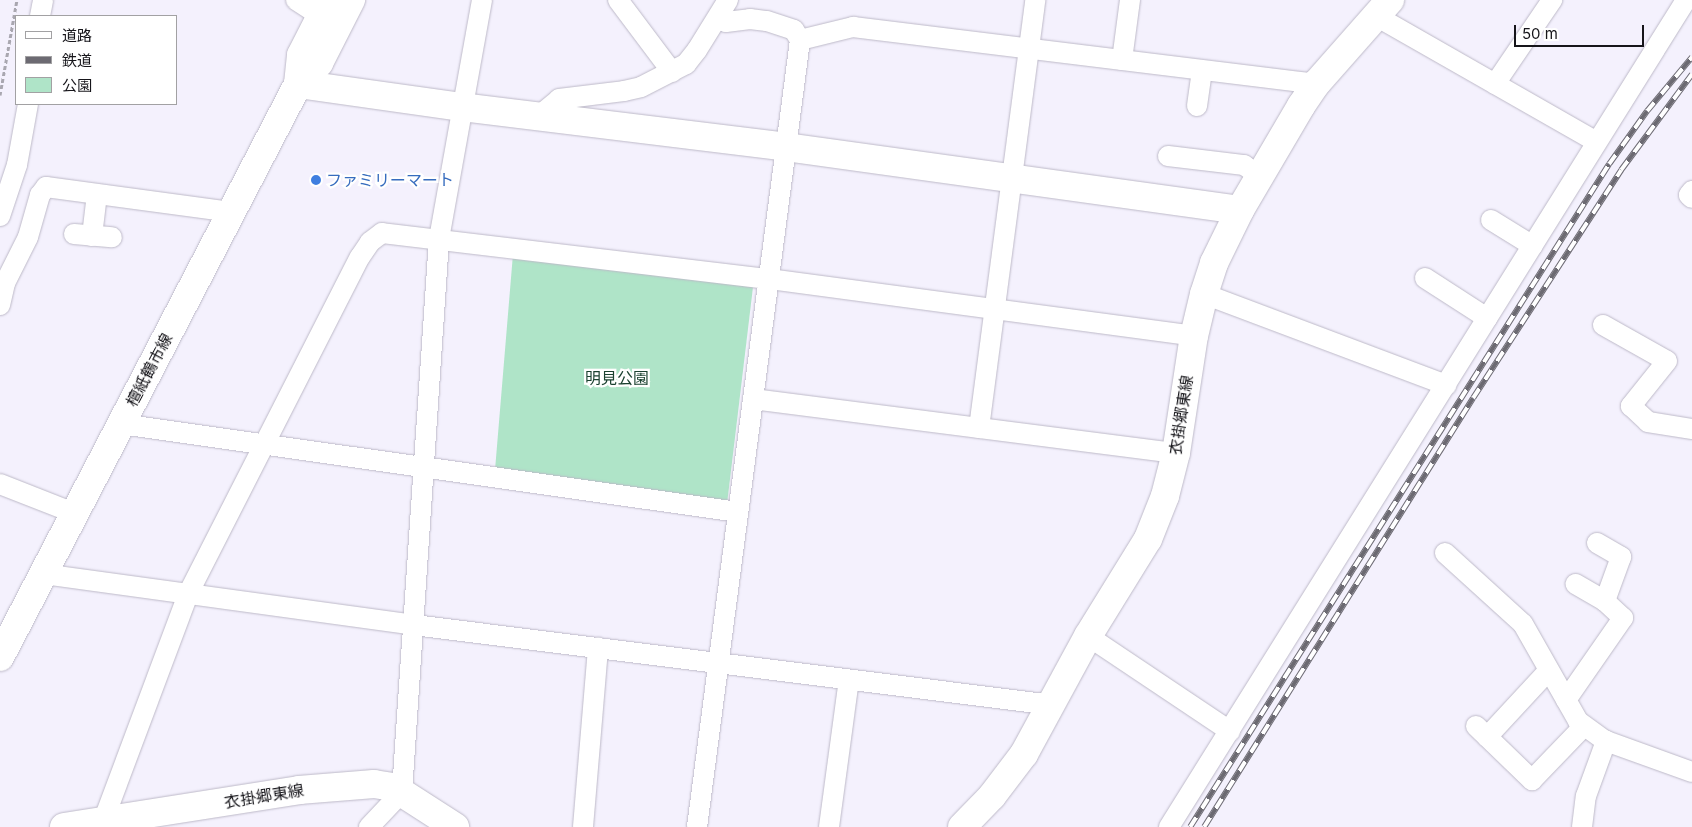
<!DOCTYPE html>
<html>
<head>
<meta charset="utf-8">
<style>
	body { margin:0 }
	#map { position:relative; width:1692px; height:827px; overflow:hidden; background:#f4f1fd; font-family:Inter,"Noto Sans JP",sans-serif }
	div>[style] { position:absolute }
	.green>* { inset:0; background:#afe4c8 }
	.path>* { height:3px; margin-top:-1.5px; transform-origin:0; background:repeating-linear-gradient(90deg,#a9a7b0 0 4px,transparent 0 6.5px) }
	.roads { filter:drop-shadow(0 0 1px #bdb9c8) drop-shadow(0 0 1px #bdb9c8) }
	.street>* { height:20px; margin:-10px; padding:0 10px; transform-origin:10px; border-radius:10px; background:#fff }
	.secondary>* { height:28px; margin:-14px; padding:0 14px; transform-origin:14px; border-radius:14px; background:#fff }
	.rail>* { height:5.5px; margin-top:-2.75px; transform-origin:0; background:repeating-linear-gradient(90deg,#fff 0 11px,#6c6a72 0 22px); box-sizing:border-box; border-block:1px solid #6c6a72 }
	.dots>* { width:14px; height:14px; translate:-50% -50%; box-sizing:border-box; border:2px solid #fff; border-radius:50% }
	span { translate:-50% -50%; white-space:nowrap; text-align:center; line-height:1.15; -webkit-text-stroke:4.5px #fff; paint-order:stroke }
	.shop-label { font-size:16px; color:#366cbe }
	.left { translate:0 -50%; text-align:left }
	.street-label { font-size:16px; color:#16151a }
	.park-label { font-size:16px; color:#1b4130 }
	.legend { position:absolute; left:15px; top:15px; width:162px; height:90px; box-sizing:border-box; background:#fff; border:1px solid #a2a1a3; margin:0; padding:6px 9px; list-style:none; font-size:15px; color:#16151a }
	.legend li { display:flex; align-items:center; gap:10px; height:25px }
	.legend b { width:25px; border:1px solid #a2a1a3 }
	.scale { position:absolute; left:1514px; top:25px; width:130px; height:22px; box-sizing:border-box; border:2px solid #16151a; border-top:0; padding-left:6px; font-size:15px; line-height:18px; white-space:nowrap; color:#16151a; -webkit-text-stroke:4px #fff; paint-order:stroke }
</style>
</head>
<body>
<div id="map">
	<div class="green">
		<i style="clip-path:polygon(513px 254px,753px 287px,727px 504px,495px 470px)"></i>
	</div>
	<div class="path">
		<i style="left:0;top:95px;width:97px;rotate:-79.9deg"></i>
	</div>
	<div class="roads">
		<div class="street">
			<i style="left:296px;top:0;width:30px;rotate:33deg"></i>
			<i style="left:618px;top:0;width:90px;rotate:53.1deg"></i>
			<i style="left:40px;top:16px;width:16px;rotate:-79deg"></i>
			<i style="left:1376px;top:16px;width:254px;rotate:29.7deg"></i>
			<i style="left:717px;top:19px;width:9px;rotate:18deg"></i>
			<i style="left:726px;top:22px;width:24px;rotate:-7deg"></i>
			<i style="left:750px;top:19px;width:17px;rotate:7deg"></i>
			<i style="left:767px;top:21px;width:28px;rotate:18deg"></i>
			<i style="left:794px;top:30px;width:12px;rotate:59deg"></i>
			<i style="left:1122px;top:60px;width:61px;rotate:-82.4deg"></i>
			<i style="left:1495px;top:84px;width:102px;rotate:-55.8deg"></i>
			<i style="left:1197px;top:106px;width:36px;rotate:-82deg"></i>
			<i style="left:539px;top:116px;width:26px;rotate:-40deg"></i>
			<i style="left:559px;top:99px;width:65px;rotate:-7deg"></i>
			<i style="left:624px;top:91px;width:17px;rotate:-13deg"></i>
			<i style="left:641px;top:87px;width:51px;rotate:-27.1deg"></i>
			<i style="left:686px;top:64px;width:18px;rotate:-52deg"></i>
			<i style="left:697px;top:50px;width:59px;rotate:-58.2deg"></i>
			<i style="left:1168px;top:156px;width:77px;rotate:6.8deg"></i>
			<i style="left:1244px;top:165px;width:19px;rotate:36deg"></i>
			<i style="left:1692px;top:191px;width:5px;rotate:127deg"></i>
			<i style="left:1689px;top:195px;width:4px;rotate:45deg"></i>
			<i style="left:0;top:216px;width:54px;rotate:-71.6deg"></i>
			<i style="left:17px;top:165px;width:62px;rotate:-79.8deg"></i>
			<i style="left:1491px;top:220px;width:49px;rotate:31.8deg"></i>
			<i style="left:74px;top:234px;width:38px;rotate:5deg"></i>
			<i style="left:92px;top:236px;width:42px;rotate:-83.2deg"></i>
			<i style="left:1425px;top:278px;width:74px;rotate:32.8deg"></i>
			<i style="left:1204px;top:294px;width:259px;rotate:20.6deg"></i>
			<i style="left:0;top:305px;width:23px;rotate:-77deg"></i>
			<i style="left:5px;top:283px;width:51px;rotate:-63.4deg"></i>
			<i style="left:28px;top:237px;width:44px;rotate:-74.1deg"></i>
			<i style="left:40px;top:195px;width:10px;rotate:-53deg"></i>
			<i style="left:46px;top:187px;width:188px;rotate:7.7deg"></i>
			<i style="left:1603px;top:325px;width:73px;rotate:29.4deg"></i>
			<i style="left:1667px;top:361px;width:58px;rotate:128.7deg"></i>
			<i style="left:1631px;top:406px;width:23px;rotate:43deg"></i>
			<i style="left:1648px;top:422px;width:45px;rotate:9deg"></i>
			<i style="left:753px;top:399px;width:426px;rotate:7.3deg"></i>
			<i style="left:121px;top:424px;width:623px;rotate:8.12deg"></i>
			<i style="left:979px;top:428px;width:432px;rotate:-82.5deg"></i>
			<i style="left:0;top:484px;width:79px;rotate:21.4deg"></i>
			<i style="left:1597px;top:543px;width:28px;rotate:30deg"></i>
			<i style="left:1621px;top:557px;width:47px;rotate:110deg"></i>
			<i style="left:1445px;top:553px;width:105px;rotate:42.3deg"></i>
			<i style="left:1523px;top:624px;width:112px;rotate:60.4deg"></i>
			<i style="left:1578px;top:721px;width:34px;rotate:36deg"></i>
			<i style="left:1606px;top:741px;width:91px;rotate:19.8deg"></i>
			<i style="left:43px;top:574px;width:374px;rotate:7.8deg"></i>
			<i style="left:414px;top:625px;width:644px;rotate:7.14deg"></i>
			<i style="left:1088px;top:636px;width:171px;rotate:33.8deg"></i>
			<i style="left:1566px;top:700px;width:100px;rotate:-55.2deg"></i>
			<i style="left:1623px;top:618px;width:25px;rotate:-137deg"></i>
			<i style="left:1605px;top:601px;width:34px;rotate:-150deg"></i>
			<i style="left:1476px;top:726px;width:78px;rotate:44deg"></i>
			<i style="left:1532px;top:780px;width:75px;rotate:-46.1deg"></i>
			<i style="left:1487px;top:737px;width:91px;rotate:-47.2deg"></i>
			<i style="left:101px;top:827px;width:249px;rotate:-69.5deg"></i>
			<i style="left:188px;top:594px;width:378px;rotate:-63deg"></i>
			<i style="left:360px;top:257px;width:18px;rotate:-56deg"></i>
			<i style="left:370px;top:242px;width:15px;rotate:-37deg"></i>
			<i style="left:382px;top:233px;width:390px;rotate:6.8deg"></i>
			<i style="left:769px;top:279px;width:429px;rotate:7.6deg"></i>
			<i style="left:369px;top:827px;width:48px;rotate:-46.7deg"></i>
			<i style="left:402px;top:792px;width:554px;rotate:-86.17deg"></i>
			<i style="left:439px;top:239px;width:243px;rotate:-79.8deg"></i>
			<i style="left:583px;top:827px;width:180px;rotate:-85.2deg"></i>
			<i style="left:697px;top:827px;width:794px;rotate:-82.54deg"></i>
			<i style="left:800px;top:40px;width:55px;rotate:-13.8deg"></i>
			<i style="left:853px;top:27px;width:466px;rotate:7deg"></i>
			<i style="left:829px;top:827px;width:148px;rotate:-82.3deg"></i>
			<i style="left:1169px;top:827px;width:975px;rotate:-57.99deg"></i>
			<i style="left:1582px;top:827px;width:31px;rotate:-83deg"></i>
			<i style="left:1586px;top:796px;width:59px;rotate:-70deg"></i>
		</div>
		<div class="secondary">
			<i style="left:298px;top:84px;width:166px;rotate:8deg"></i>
			<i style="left:462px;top:107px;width:326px;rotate:7deg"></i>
			<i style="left:786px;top:147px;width:458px;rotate:7.9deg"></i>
			<i style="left:298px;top:84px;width:29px;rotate:-84deg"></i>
			<i style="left:301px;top:55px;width:62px;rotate:-63deg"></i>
			<i style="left:0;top:657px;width:646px;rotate:-62.52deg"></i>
			<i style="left:298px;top:84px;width:30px;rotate:-45deg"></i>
			<i style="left:319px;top:63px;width:71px;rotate:-63.1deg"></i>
			<i style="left:64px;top:827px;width:238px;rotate:-8.9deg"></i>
			<i style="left:299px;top:790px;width:75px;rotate:-4.6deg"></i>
			<i style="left:374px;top:784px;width:19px;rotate:9deg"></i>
			<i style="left:393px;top:787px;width:74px;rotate:32.8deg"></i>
			<i style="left:962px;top:827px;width:43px;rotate:-45.9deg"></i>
			<i style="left:992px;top:796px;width:53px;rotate:-52.7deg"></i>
			<i style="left:1024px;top:754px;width:134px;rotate:-61.5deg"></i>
			<i style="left:1088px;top:636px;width:114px;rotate:-58.3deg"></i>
			<i style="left:1148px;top:539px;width:46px;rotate:-68.4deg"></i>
			<i style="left:1165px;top:496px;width:44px;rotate:-75.7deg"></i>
			<i style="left:1176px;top:453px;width:118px;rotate:-81.3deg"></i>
			<i style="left:1194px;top:336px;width:43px;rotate:-76.6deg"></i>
			<i style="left:1204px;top:294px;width:33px;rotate:-72deg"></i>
			<i style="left:1214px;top:263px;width:59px;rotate:-63.9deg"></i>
			<i style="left:1240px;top:210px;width:121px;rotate:-59.6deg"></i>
			<i style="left:1301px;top:106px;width:27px;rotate:-56deg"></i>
			<i style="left:1316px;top:84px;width:112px;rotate:-48.6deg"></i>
		</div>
	</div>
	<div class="rail">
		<i style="left:1190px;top:827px;width:784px;rotate:-57.71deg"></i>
		<i style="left:1609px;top:164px;width:65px;rotate:-54.4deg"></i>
		<i style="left:1647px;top:111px;width:70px;rotate:-50.2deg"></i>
		<i style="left:1204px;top:827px;width:506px;rotate:-57.91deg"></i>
		<i style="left:1473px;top:398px;width:272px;rotate:-57deg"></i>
		<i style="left:1621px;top:170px;width:119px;rotate:-53.5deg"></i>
	</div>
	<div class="dots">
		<i style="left:316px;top:180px;background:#3f7fe0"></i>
	</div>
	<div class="shop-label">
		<span class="left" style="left:326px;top:180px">ファミリーマート</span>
	</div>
	<div class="street-label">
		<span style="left:149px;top:370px;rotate:-62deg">檀紙鶴市線</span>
		<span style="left:1181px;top:415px;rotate:-81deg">衣掛郷東線</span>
		<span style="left:264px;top:796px;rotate:-9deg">衣掛郷東線</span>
	</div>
	<div class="park-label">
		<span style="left:617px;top:378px">明見公園</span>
	</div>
	<ul class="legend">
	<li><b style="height:6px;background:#fff"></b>道路</li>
	<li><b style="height:6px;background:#6c6a72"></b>鉄道</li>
	<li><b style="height:14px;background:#afe4c8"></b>公園</li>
	</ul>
	<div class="scale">50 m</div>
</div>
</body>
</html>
